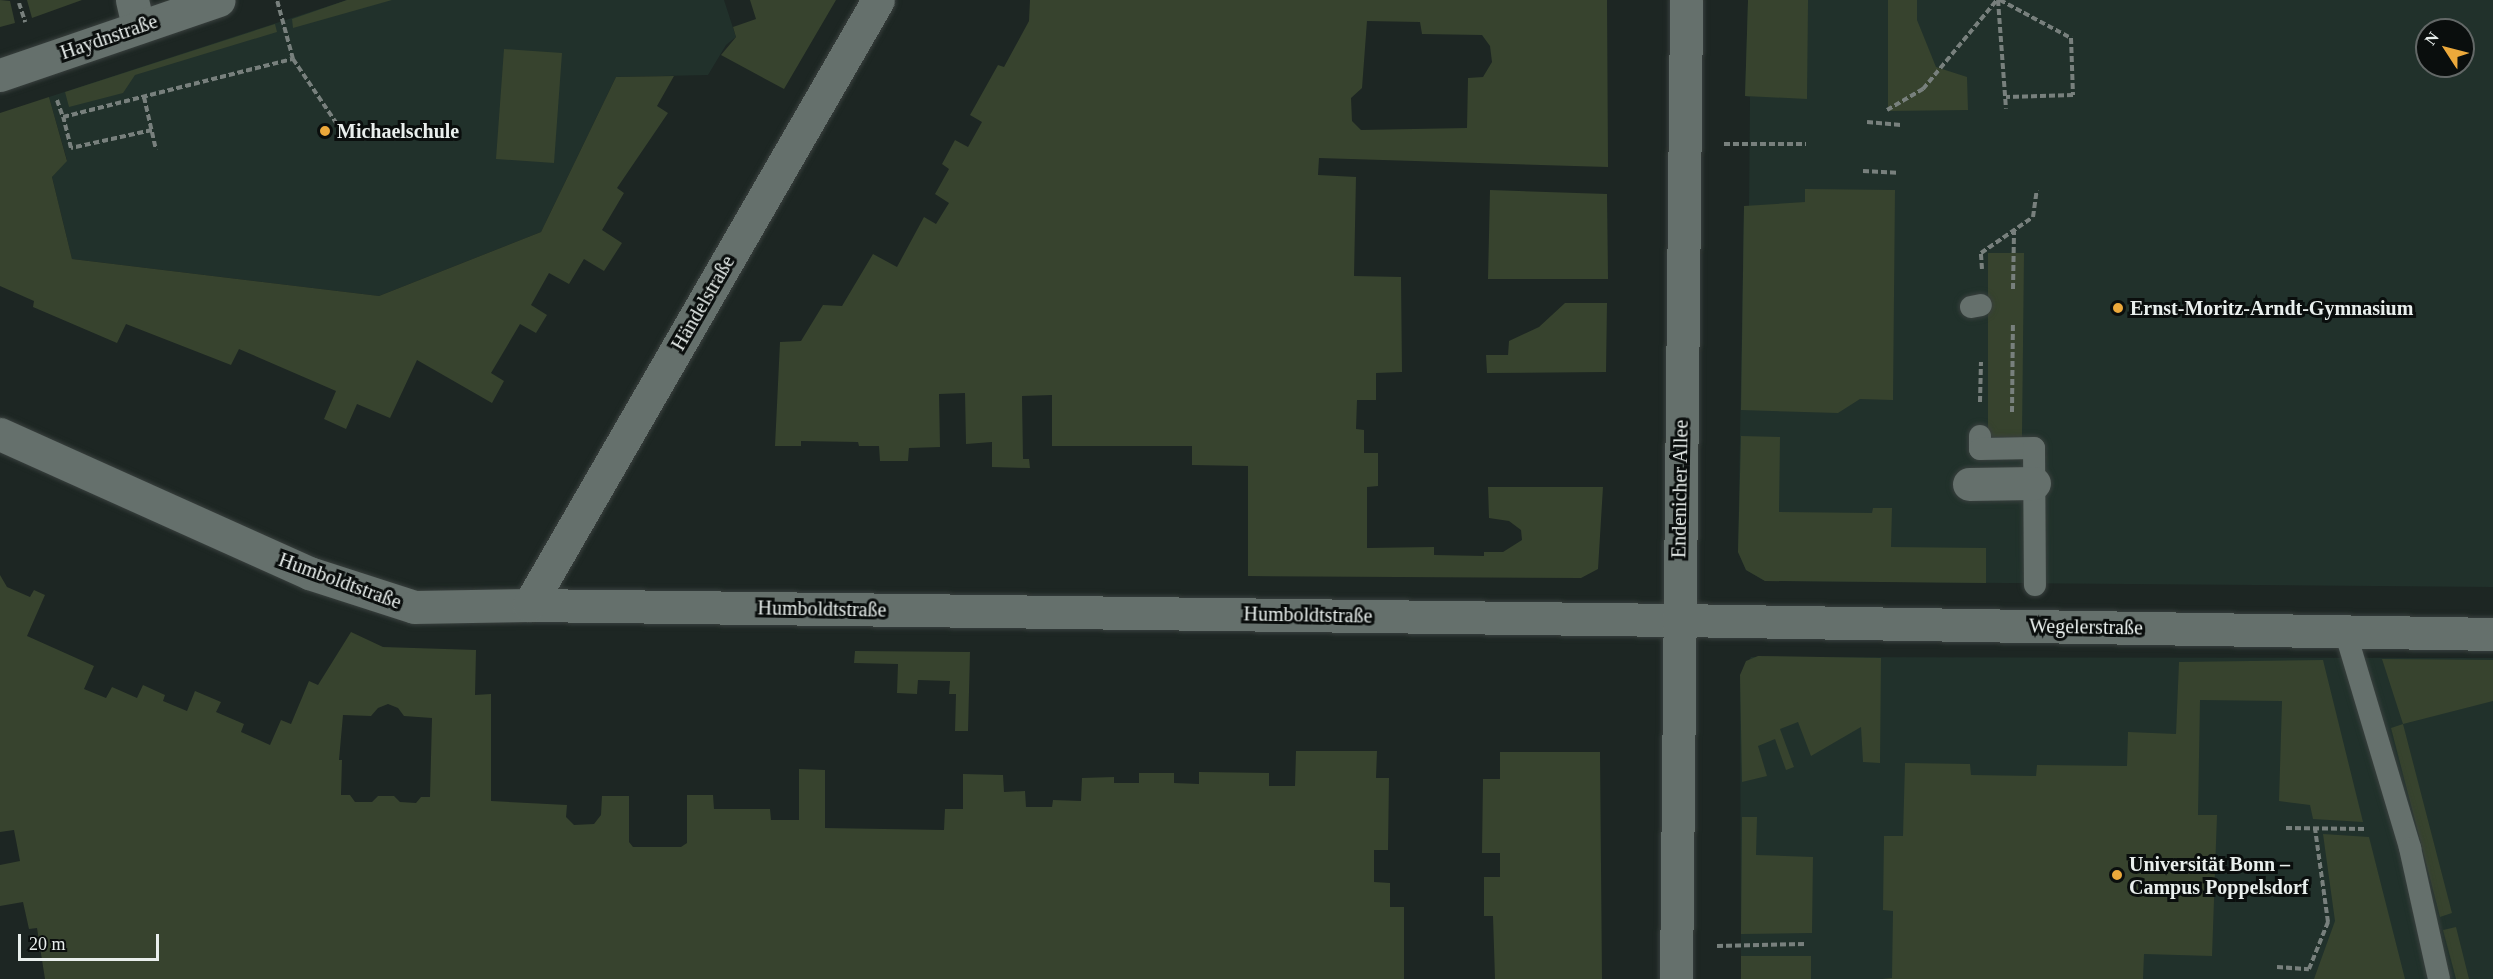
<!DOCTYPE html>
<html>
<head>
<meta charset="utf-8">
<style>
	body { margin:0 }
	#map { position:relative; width:2493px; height:979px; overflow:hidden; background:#1d2623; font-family:"Times New Roman",serif }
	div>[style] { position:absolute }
	.built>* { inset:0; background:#21312b }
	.green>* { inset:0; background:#37432e }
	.path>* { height:4px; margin-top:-2px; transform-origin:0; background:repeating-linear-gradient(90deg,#78807d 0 6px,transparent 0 9px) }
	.roads { filter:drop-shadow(0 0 2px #39403e) drop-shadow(0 0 2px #39403e) }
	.service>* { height:22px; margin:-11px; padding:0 11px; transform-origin:11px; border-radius:11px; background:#65706c }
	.pedestrian>* { height:33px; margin:-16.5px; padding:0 16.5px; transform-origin:16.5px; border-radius:16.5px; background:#65706c }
	.minor>* { height:33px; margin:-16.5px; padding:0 16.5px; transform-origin:16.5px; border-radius:16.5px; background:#65706c }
	.tertiary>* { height:33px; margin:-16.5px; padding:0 16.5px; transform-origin:16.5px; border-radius:16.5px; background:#65706c }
	.dots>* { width:16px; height:16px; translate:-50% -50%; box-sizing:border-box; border:3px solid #0a0e0d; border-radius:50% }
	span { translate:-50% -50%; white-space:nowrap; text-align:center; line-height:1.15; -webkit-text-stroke:6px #0a0e0d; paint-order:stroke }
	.street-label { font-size:20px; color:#e9efed }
	.poi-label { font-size:20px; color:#e9efed; font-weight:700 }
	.left { translate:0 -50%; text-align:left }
	.north { position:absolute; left:2415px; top:18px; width:60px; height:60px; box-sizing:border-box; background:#0a0e0d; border:2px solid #636867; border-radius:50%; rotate:306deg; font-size:16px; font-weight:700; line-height:24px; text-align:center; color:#e9efed }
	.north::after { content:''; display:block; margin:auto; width:21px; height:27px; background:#eca93b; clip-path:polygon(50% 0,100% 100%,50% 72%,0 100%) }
	.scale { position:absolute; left:18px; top:934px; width:141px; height:27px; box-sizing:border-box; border:3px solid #e9efed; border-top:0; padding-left:8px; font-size:18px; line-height:21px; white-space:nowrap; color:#e9efed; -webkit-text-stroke:4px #0a0e0d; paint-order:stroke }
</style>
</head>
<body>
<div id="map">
	<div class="built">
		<i style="clip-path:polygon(347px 0,724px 0,736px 37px,726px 45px,708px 75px,616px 77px,541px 232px,379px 296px,72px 259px,52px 177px,67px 160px,49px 97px)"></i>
		<i style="clip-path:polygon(evenodd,1748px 0,2493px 0,2493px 587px,1765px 581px,1746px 570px,1738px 552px,1744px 206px,1749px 206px,1750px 97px,1745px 96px,1748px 0,2427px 30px,2463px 30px,2463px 66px,2427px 66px,2427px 30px)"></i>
		<i style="clip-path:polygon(1751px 657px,2493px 658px,2493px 979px,1741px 979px,1740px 675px)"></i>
	</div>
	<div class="green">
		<i style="clip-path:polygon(0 0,10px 1px,15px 23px,0 27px)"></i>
		<i style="clip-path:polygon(27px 0,82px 0,32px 18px)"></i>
		<i style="clip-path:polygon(347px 0,392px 0,293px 28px,292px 19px)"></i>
		<i style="clip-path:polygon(750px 0,836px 0,784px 89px,721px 55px,736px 37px,733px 27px,756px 19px)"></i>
		<i style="clip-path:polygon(evenodd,1030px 0,1607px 0,1608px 167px,1319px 158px,1318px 175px,1356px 177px,1354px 276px,1401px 277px,1402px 372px,1376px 373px,1376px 400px,1357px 400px,1356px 429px,1364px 430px,1364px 453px,1378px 453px,1378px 486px,1367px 487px,1367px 548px,1434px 547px,1434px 555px,1484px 556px,1484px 552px,1503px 552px,1522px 540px,1521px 530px,1509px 521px,1489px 518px,1488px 487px,1603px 487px,1598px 569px,1581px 578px,1248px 576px,1248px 466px,1192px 465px,1192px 446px,1052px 446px,1052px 395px,1022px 396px,1023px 459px,1029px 459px,1030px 468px,992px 467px,992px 442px,966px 444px,965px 393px,939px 394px,940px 447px,909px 448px,908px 461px,880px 461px,879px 446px,859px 446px,858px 442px,801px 441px,801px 446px,775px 446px,780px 342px,801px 341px,823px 305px,842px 306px,873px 254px,897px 267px,924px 217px,936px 224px,949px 203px,935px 194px,949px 169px,942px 164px,955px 140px,968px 147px,982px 122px,970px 115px,998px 65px,1004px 67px,1029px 21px,1030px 0,1367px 21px,1420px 22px,1422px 34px,1482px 35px,1490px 46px,1492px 62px,1483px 77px,1468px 78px,1467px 128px,1361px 130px,1352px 121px,1351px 98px,1362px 88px,1367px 21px)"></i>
		<i style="clip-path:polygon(1748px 0,1808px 0,1807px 99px,1745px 96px)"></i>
		<i style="clip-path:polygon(1888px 0,1917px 0,1917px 20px,1936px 67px,1967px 77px,1968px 110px,1888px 111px)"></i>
		<i style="clip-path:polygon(275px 24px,277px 32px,135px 75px,123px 93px,69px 107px,65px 92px)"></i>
		<i style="clip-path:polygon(504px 49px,562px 53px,554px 163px,496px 159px)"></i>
		<i style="clip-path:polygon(674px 76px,657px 106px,668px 113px,617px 188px,624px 193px,602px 230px,622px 243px,604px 271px,584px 259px,569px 284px,549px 273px,531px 305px,547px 315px,536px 333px,520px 324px,491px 373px,504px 381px,492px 403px,417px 360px,390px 418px,357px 404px,346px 429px,324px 419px,336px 391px,239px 349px,231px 365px,126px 324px,117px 343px,33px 307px,34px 301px,0 286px,0 113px,49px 97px,67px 161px,52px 177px,72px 259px,379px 296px,541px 232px,616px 77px)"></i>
		<i style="clip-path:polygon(1805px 189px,1895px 190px,1893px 400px,1860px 399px,1838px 413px,1741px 410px,1744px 206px,1805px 202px)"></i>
		<i style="clip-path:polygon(1490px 190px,1607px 194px,1608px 279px,1488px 279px)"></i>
		<i style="clip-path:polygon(1988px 253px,2024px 253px,2022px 437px,1988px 437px)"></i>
		<i style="clip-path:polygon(1565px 303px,1607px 303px,1606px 372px,1487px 373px,1486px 355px,1508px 355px,1509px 341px,1539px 327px)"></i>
		<i style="clip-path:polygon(1741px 436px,1780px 437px,1779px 512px,1872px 513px,1873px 508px,1892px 508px,1891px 547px,1986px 548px,1986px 583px,1765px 581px,1746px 570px,1738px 552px)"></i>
		<i style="clip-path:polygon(evenodd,0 575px,7px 587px,30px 597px,34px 590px,45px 595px,27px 636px,94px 666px,84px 689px,106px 698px,112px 687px,137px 698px,143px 685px,165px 695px,163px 701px,187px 711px,195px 691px,221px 702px,216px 712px,244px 724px,241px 732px,270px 745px,281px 720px,291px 724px,309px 681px,318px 685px,351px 632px,383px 647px,476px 650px,475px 695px,491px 694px,491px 801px,567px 805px,566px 817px,574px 825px,594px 824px,601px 815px,602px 796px,629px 796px,629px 842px,633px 847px,681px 847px,687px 843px,687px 795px,713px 795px,714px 809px,770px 809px,771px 820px,799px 820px,799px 769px,825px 770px,825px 828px,944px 830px,945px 809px,963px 809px,963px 774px,1003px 775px,1004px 792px,1025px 791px,1026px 807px,1052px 807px,1053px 800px,1081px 801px,1082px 778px,1114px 777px,1114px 783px,1139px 783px,1139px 773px,1174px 773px,1174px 783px,1199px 784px,1199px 772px,1269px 773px,1269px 786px,1295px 786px,1296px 751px,1377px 751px,1376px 778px,1389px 778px,1388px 850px,1374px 850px,1374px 882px,1390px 883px,1390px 907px,1404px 907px,1404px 979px,45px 979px,37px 928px,29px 929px,23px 902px,0 906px,0 865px,20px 861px,14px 830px,0 832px,0 575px,388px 704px,398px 708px,404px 716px,432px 718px,430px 797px,421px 797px,416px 803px,400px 802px,394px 796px,378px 796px,372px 802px,355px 802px,350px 795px,341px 795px,342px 760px,339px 760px,343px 715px,371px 716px,378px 708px,388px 704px)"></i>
		<i style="clip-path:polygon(855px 651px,970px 652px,968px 731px,955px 731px,956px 694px,949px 694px,950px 681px,918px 680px,917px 694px,897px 693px,898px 664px,854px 663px)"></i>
		<i style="clip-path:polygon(1758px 656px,1881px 658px,1880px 763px,1863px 762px,1861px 727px,1811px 756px,1798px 722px,1780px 729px,1794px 767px,1786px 770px,1775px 739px,1758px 746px,1767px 776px,1742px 782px,1740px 675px,1746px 661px)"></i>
		<i style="clip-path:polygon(2382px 659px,2493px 660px,2493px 701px,2403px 724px,2452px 913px,2440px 917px,2391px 728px,2403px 724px)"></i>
		<i style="clip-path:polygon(2323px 660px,2363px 822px,2313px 819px,2310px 805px,2279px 801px,2282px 701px,2200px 700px,2198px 815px,2217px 815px,2212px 956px,2144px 954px,2143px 979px,1882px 979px,1892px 978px,1893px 911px,1883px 910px,1884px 836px,1903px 836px,1905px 763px,1970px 764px,1971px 775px,2036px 776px,2037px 765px,2127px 766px,2128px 732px,2176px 734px,2179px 662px)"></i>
		<i style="clip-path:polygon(1500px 752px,1600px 752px,1602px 979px,1495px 979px,1493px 916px,1484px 916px,1484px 877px,1500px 877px,1500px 853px,1482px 853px,1483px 779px,1500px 779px)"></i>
		<i style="clip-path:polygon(1742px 817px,1757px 817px,1756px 855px,1813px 857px,1812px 933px,1741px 934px)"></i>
		<i style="clip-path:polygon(2323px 834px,2369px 837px,2405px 979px,2314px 979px,2335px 921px)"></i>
		<i style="clip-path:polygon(2456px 927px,2469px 979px,2456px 979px,2443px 930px)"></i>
		<i style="clip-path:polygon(1741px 956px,1811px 956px,1811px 979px,1741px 979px)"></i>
	</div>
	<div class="path">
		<i style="left:1998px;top:0;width:109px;rotate:85.8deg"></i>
		<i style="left:2000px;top:0;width:81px;rotate:28.2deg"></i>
		<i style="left:2071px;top:38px;width:57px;rotate:88deg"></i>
		<i style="left:2073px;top:95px;width:67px;rotate:178.3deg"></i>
		<i style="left:19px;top:3px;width:20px;rotate:72deg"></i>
		<i style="left:293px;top:59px;width:78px;rotate:55.9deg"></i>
		<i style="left:144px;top:97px;width:54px;rotate:77.2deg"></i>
		<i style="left:57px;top:100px;width:18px;rotate:71deg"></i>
		<i style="left:1887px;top:110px;width:42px;rotate:-30.3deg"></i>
		<i style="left:1923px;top:89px;width:116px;rotate:-50.3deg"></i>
		<i style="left:1867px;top:122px;width:34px;rotate:5deg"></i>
		<i style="left:152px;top:130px;width:83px;rotate:167.5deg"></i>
		<i style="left:71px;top:148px;width:32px;rotate:-104deg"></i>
		<i style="left:63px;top:117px;width:237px;rotate:-14.2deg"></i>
		<i style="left:293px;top:59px;width:61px;rotate:-105.2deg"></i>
		<i style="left:1724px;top:144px;width:82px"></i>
		<i style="left:1863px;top:171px;width:34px;rotate:3deg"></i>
		<i style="left:1982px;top:269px;width:16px;rotate:-94deg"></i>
		<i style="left:1981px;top:253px;width:63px;rotate:-34.7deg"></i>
		<i style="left:2033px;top:217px;width:27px;rotate:-82deg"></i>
		<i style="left:2013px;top:289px;width:59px;rotate:-89deg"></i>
		<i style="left:1980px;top:402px;width:40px;rotate:-88.6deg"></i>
		<i style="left:2012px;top:412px;width:89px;rotate:-89.4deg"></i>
		<i style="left:2286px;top:828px;width:80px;rotate:0.7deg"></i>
		<i style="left:1717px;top:946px;width:89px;rotate:-1.3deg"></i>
		<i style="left:2277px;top:967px;width:32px;rotate:4deg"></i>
		<i style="left:2309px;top:969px;width:51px;rotate:-68deg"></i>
		<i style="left:2328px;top:922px;width:95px;rotate:-97.9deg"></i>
	</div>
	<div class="roads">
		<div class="service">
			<i style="left:1971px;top:307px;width:10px;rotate:-11deg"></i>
			<i style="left:1980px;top:436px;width:13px;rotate:90deg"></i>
			<i style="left:1980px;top:449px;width:54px;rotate:-1.1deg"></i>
			<i style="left:2034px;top:448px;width:137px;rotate:89.6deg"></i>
			<i style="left:2345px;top:631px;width:227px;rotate:73.3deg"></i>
			<i style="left:2410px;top:848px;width:134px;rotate:77.5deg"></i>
		</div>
		<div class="pedestrian">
			<i style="left:1969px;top:484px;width:65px;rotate:-0.9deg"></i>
		</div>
		<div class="minor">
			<i style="left:132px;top:0;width:28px;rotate:77deg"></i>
			<i style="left:0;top:75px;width:231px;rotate:-18.9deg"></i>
			<i style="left:0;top:434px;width:339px;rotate:24.2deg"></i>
			<i style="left:309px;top:573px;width:110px;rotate:17.9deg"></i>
			<i style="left:414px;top:607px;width:115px;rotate:-1deg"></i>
			<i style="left:529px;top:605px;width:1149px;rotate:0.75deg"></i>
			<i style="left:1678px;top:620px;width:815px;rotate:0.98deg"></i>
			<i style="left:529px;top:605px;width:698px;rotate:-60.02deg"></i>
		</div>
		<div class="tertiary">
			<i style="left:1676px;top:979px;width:979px;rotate:-89.41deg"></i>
		</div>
	</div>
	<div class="dots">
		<i style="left:325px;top:131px;background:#eca93b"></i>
		<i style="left:2118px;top:308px;background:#eca93b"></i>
		<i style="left:2117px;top:875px;background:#eca93b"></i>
	</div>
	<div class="street-label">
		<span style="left:109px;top:37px;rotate:-19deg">Haydnstraße</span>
		<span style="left:703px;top:303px;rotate:-60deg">Händelstraße</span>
		<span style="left:1680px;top:489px;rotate:-89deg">Endenicher Allee</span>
		<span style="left:340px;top:581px;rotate:20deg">Humboldtstraße</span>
		<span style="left:822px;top:609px;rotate:1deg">Humboldtstraße</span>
		<span style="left:1308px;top:615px;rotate:1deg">Humboldtstraße</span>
		<span style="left:2086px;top:627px;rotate:1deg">Wegelerstraße</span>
	</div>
	<div class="poi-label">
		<span class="left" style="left:337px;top:131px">Michaelschule</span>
		<span class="left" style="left:2130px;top:308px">Ernst-Moritz-Arndt-Gymnasium</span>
		<span class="left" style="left:2129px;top:876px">Universität Bonn –<br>Campus Poppelsdorf</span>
	</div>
	<div class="north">N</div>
	<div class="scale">20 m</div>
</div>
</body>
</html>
